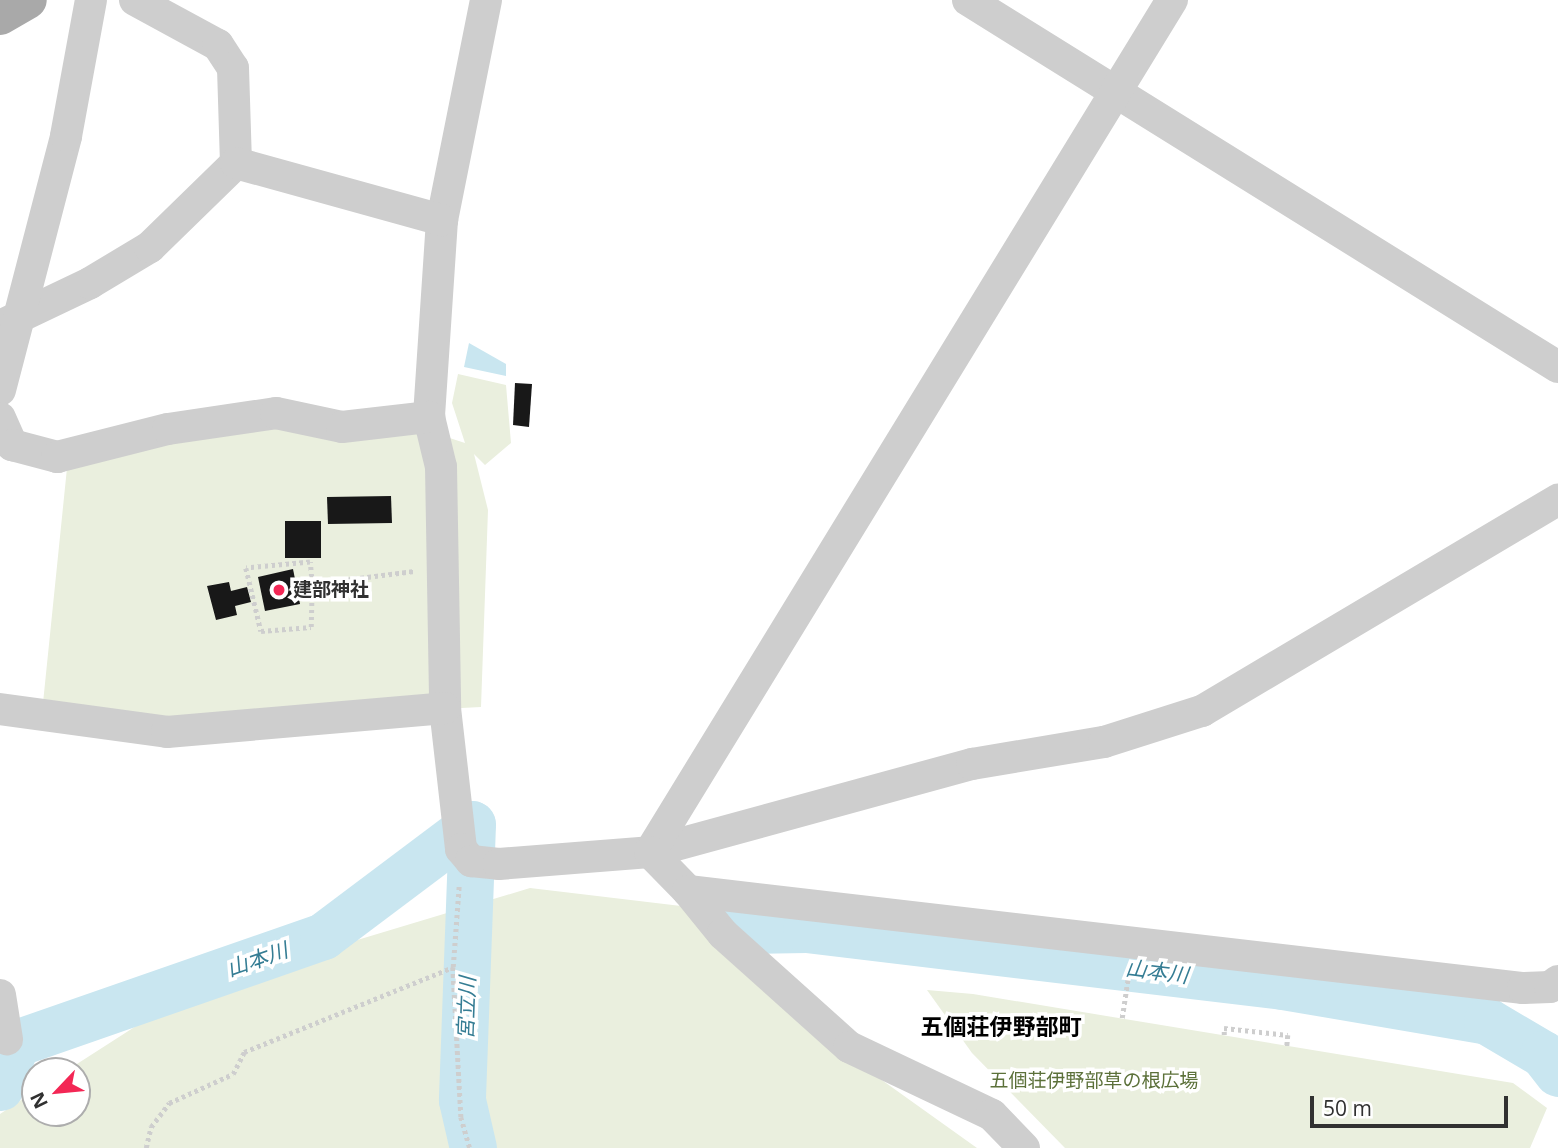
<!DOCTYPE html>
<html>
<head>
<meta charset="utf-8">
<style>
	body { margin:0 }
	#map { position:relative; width:1558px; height:1148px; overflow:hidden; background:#fff; font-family:"Open Sans","Noto Sans JP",sans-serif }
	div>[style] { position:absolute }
	.green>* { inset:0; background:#eaefde }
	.water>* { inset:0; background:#c9e6f0 }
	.river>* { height:47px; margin:-23.5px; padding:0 23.5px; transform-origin:23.5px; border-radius:23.5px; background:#c9e6f0 }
	.building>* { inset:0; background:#181818 }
	.path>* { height:4.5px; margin-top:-2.25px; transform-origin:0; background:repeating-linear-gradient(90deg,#cecece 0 3.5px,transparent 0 7px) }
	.minor>* { height:32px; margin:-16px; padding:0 16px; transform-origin:16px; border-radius:16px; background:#cecece }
	.major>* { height:38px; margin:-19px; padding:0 19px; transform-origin:19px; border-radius:19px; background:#a9a9a9 }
	.dots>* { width:19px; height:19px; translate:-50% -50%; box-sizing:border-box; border:4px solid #fff; border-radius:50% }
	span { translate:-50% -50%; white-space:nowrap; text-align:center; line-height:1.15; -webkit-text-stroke:7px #fff; paint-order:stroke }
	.poi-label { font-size:19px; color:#313131; font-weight:700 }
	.left { translate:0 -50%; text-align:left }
	.park-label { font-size:19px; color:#5c713a }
	.water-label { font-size:21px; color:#357d94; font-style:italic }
	.quarter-label { font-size:23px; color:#000; font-weight:700 }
	.north { position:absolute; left:21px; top:1057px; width:70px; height:70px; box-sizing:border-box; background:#fff; border:2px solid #adadad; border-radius:50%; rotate:244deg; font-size:19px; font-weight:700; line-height:28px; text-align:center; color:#313131 }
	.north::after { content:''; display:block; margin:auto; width:24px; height:32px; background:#f32755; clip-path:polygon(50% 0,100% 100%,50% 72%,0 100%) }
	.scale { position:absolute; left:1310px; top:1096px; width:198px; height:32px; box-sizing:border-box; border:4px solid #313131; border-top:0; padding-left:9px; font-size:21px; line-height:24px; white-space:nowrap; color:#313131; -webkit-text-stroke:5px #fff; paint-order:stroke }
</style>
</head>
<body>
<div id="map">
	<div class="green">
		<i style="clip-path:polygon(458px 374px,506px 385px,511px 443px,485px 465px,474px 454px,488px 510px,481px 707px,170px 723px,43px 703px,67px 468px,169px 441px,285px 422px,425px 430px,465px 443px,452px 403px)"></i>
		<i style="clip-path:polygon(530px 888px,681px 906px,830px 1043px,977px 1148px,0 1148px,0 1114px,35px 1091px,35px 1113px,77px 1113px,77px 1071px,66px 1071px,147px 1019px,354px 941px)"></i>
		<i style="clip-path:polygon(927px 990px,973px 994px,1513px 1083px,1547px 1108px,1530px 1148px,1065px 1148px,972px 1053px)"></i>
	</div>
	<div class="water">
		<i style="clip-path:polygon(469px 343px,506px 364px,506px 376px,464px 367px)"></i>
	</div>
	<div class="river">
		<i style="left:472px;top:824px;width:276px;rotate:92.1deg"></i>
		<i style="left:462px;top:1100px;width:49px;rotate:77.1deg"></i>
		<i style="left:737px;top:930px;width:69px;rotate:-0.8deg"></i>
		<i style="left:806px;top:929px;width:480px;rotate:6.8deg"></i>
		<i style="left:1283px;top:986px;width:207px;rotate:9.7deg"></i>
		<i style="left:1487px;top:1021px;width:65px;rotate:30.5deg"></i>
		<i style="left:1543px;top:1054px;width:24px;rotate:52deg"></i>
		<i style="left:0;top:1087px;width:47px;rotate:-70deg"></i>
		<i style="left:16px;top:1043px;width:325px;rotate:-19.2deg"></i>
		<i style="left:323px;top:936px;width:186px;rotate:-36.9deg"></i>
	</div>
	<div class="building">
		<i style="clip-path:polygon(515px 383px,532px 384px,529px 427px,513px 425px)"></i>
		<i style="clip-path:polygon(391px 496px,392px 523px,328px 524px,327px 497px)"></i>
		<i style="clip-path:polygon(285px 521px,321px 521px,321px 558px,285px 558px)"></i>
		<i style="clip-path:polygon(293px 569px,300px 604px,265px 611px,258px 577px)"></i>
		<i style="clip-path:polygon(229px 582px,231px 591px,247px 587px,251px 602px,235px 606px,237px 615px,216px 620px,207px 586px)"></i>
	</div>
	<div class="path">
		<i style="left:312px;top:584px;width:22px;rotate:-95deg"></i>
		<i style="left:310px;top:562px;width:64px;rotate:174.6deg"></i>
		<i style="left:246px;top:568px;width:65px;rotate:76.6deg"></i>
		<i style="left:261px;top:631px;width:50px;rotate:-4.6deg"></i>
		<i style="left:311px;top:627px;width:43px;rotate:-88.7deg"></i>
		<i style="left:312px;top:584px;width:103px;rotate:-7.3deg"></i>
		<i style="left:453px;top:967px;width:150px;rotate:86.9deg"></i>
		<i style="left:461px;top:1117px;width:32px;rotate:74deg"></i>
		<i style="left:1122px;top:1018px;width:48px;rotate:-81.5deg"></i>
		<i style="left:1224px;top:1035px;width:7px;rotate:-90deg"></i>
		<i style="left:1224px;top:1028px;width:64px;rotate:6.2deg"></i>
		<i style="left:1288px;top:1035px;width:11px;rotate:95deg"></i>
		<i style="left:146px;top:1148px;width:22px;rotate:-77deg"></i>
		<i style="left:151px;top:1127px;width:30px;rotate:-53deg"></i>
		<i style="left:169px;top:1103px;width:70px;rotate:-24.4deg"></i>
		<i style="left:233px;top:1074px;width:25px;rotate:-63deg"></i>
		<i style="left:244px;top:1052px;width:226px;rotate:-22.1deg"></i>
		<i style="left:453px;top:967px;width:82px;rotate:-85.8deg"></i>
	</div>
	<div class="minor">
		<i style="left:135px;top:0;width:94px;rotate:28.5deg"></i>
		<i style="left:218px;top:45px;width:27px;rotate:57deg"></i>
		<i style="left:233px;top:68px;width:95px;rotate:88.2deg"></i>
		<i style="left:486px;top:0;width:224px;rotate:101.3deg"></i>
		<i style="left:442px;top:220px;width:197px;rotate:93.8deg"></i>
		<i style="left:429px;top:417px;width:51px;rotate:76.5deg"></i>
		<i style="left:441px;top:467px;width:241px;rotate:89deg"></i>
		<i style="left:445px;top:708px;width:142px;rotate:83.5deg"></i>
		<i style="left:461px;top:849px;width:16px;rotate:50deg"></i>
		<i style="left:471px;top:861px;width:28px;rotate:6deg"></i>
		<i style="left:499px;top:864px;width:151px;rotate:-4.5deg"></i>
		<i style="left:650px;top:852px;width:334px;rotate:-15.3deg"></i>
		<i style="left:972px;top:764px;width:134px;rotate:-9.5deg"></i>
		<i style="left:1104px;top:742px;width:103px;rotate:-17.6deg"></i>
		<i style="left:1202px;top:711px;width:414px;rotate:-30.7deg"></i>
		<i style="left:968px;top:0;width:695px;rotate:31.88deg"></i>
		<i style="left:1172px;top:0;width:999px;rotate:121.49deg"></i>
		<i style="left:650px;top:852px;width:54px;rotate:45.7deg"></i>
		<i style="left:688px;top:891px;width:841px;rotate:6.63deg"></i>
		<i style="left:1523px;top:988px;width:27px;rotate:-2deg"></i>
		<i style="left:1550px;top:987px;width:10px;rotate:-37deg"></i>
		<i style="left:0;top:326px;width:100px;rotate:-25.5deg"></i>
		<i style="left:90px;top:283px;width:70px;rotate:-31deg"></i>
		<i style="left:150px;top:247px;width:120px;rotate:-44.3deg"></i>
		<i style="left:236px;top:163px;width:214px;rotate:15.5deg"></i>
		<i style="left:0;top:390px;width:262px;rotate:-75.4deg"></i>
		<i style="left:66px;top:136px;width:138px;rotate:-79.6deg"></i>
		<i style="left:0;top:418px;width:30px;rotate:66deg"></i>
		<i style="left:12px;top:445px;width:47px;rotate:14.9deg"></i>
		<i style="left:57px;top:457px;width:114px;rotate:-14.2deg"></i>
		<i style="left:168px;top:429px;width:109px;rotate:-8.4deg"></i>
		<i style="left:276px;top:413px;width:67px;rotate:12deg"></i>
		<i style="left:342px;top:427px;width:88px;rotate:-6.6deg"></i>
		<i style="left:0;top:709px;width:169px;rotate:7.8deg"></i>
		<i style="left:167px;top:732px;width:279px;rotate:-4.9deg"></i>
		<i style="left:688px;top:891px;width:55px;rotate:50.9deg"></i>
		<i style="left:723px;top:934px;width:169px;rotate:41.9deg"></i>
		<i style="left:849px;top:1047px;width:158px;rotate:25.4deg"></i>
		<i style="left:992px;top:1115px;width:46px;rotate:45.9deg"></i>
		<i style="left:0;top:995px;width:45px;rotate:81deg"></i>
	</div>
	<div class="major">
		<i style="left:0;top:16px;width:32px;rotate:-30deg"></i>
	</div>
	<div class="dots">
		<i style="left:279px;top:590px;background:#f32755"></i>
	</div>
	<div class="poi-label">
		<span class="left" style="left:293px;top:590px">建部神社</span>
	</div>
	<div class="park-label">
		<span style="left:1094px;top:1081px">五個荘伊野部草の根広場</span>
	</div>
	<div class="water-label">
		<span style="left:257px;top:959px;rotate:-19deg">山本川</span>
		<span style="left:1157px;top:971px;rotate:7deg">山本川</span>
		<span style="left:466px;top:1008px;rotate:-88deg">宮立川</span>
	</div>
	<div class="quarter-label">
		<span style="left:1001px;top:1026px">五個荘伊野部町</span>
	</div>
	<div class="north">N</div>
	<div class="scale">50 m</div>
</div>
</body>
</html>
